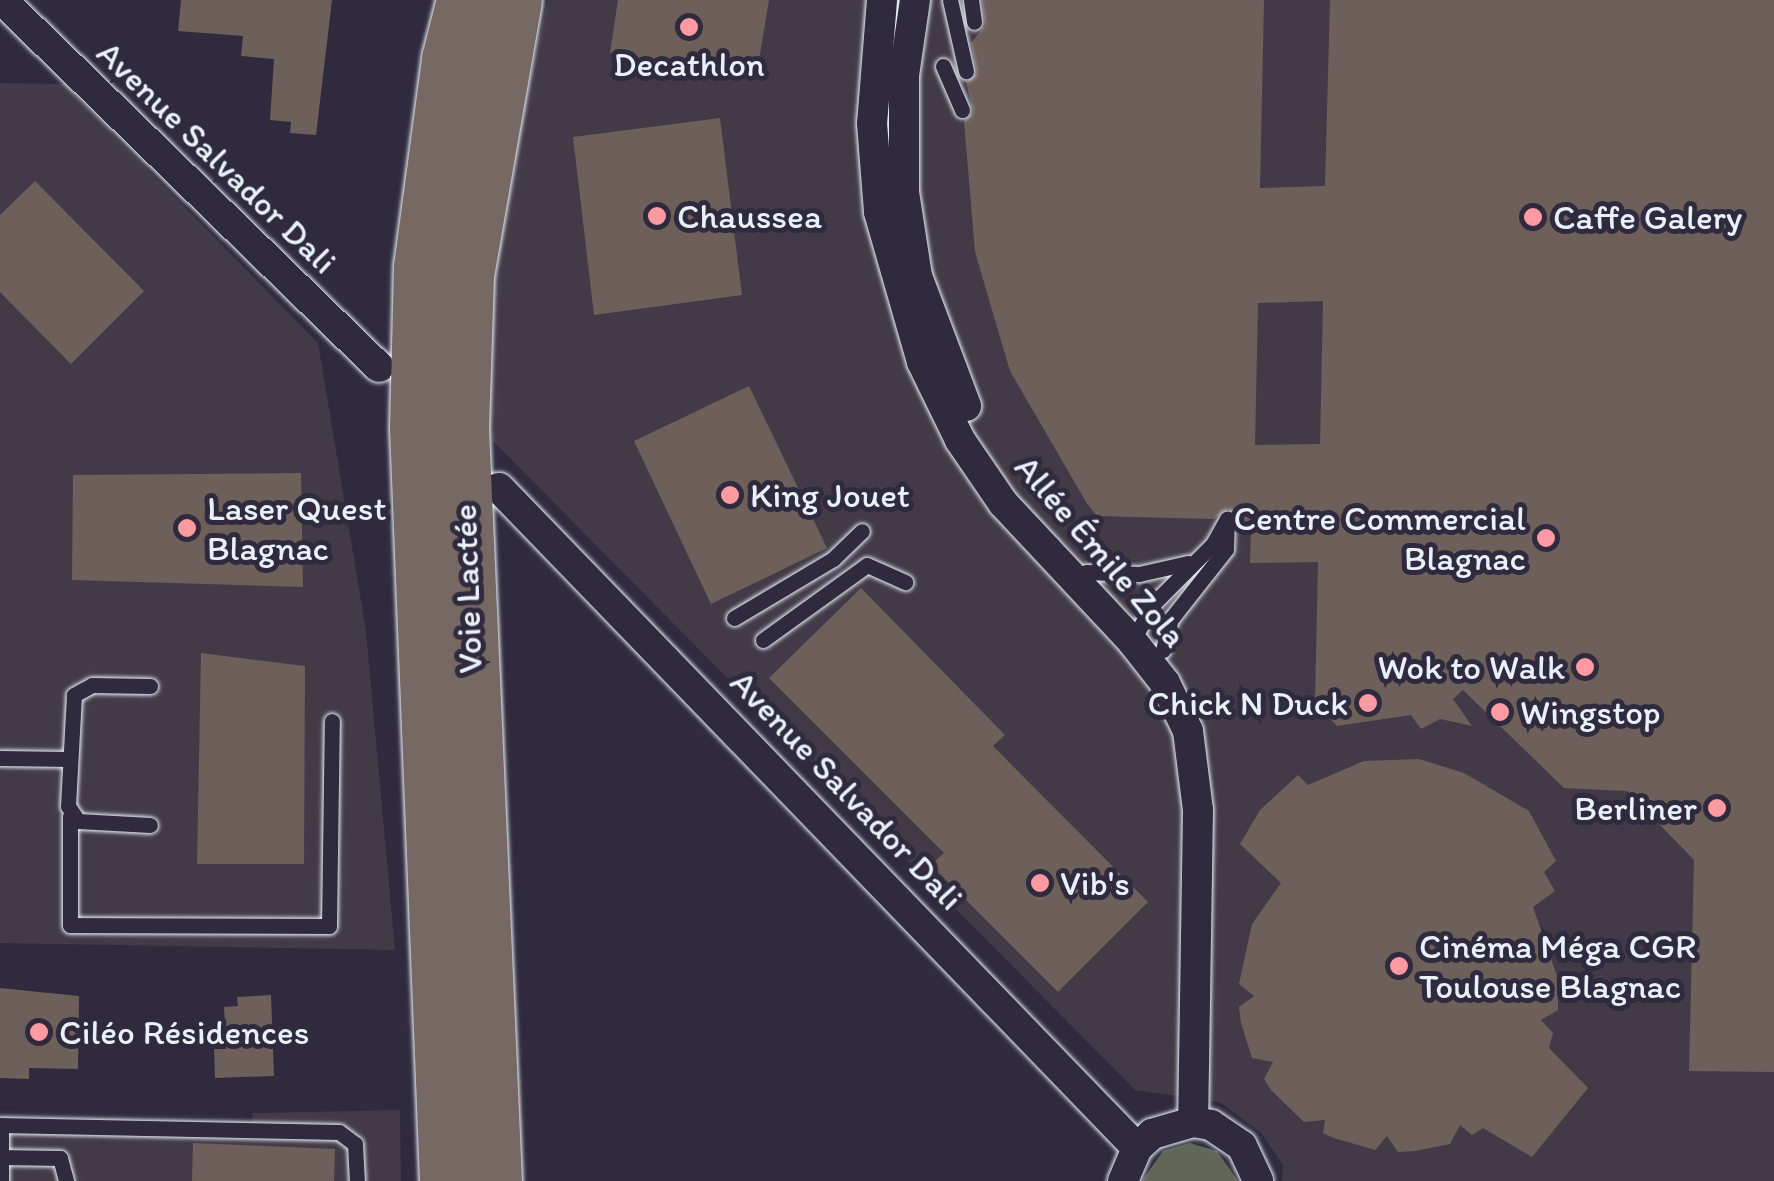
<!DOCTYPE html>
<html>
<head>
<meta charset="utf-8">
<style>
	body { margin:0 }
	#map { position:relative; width:1774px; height:1181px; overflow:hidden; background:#2f2a3d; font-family:Itim,sans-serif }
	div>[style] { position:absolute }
	.built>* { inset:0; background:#423a46 }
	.green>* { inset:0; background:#626658 }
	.building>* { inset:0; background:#6d605b }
	.roads { filter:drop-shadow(0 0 2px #e8f1f8) drop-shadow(0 0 2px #e8f1f8) }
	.lane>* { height:15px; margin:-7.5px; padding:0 7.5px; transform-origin:7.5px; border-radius:7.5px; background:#2f2a3d }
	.street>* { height:30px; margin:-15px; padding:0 15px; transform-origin:15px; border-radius:15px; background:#2f2a3d }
	.highway>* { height:55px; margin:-27.5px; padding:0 27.5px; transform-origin:27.5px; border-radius:27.5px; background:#766964 }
	.dots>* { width:28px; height:28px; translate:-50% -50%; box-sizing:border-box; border:5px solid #2f2a3d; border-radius:50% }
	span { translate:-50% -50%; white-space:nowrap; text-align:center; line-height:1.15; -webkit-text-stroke:10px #2f2a3d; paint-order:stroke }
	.poi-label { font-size:35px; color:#e8f1f8 }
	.left { translate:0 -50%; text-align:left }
	.right { translate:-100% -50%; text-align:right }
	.street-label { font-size:35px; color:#e8f1f8 }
</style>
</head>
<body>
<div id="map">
	<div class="built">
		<i style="clip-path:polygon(548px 0,1774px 0,1774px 1181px,1282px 1181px,1283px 1165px,1261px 1133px,1220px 1102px,1135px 1090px,483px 431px,485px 306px,502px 194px)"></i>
		<i style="clip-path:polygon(0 83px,64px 84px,318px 343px,366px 631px,395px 950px,0 943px)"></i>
		<i style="clip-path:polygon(400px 1110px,401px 1181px,0 1181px,0 1118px,253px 1124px,252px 1113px)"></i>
	</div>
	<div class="green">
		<i style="clip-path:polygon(1190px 1143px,1217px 1151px,1238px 1181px,1142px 1181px,1163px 1151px)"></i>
	</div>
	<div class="building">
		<i style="clip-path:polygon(181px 0,332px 0,316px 135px,290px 133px,291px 122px,270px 120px,274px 59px,241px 56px,243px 36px,178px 31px)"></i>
		<i style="clip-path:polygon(618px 0,769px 0,756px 78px,610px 53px)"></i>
		<i style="clip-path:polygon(evenodd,982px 0,1264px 0,1260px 188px,1325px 186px,1330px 0,1774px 0,1774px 1072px,1689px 1071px,1694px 860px,1627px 791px,1564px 788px,1463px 690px,1453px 699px,1472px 726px,1440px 719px,1421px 729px,1411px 715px,1337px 726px,1315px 702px,1318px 562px,1250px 563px,1251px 522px,1238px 521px,1228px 508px,1214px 519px,1097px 516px,1086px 502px,1010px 371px,975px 252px,964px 121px,973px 112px,966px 82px,977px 73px,971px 43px,985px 25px,982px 0,1323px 301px,1320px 444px,1255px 445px,1258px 303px,1323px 301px)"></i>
		<i style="clip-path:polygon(720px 118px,742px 295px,594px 315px,573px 137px)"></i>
		<i style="clip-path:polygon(35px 181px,144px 291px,71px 364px,0 292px,0 215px)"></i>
		<i style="clip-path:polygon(749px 386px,827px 548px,711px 604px,634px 441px)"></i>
		<i style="clip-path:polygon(301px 473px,303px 587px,72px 580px,73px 475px)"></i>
		<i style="clip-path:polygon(861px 588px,1005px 735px,993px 746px,1148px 902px,1058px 992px,931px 865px,944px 853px,769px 678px)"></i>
		<i style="clip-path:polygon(201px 653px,305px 666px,304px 864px,197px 864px)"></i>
		<i style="clip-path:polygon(1419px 759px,1464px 773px,1529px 811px,1556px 861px,1544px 872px,1555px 891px,1533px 907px,1558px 979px,1558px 1010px,1541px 1020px,1553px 1033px,1549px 1048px,1588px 1088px,1532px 1157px,1483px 1128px,1472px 1135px,1460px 1125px,1450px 1144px,1415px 1151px,1398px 1152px,1387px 1136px,1375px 1150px,1334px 1138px,1323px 1133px,1325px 1120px,1304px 1122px,1271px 1090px,1264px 1079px,1273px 1062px,1252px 1058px,1241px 1023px,1239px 1007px,1254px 996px,1239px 984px,1252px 924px,1281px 883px,1240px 844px,1260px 810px,1298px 775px,1308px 785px,1364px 761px)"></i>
		<i style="clip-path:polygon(0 988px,79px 996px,78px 1069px,29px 1068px,29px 1079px,0 1078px)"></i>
		<i style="clip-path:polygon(271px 995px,274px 1076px,215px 1078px,214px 1049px,226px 1049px,224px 1007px,238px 1006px,237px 997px)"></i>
		<i style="clip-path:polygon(193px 1143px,335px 1149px,334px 1181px,192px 1181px)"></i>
	</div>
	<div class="roads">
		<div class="lane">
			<i style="left:950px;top:0;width:73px;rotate:77.3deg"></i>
			<i style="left:971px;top:0;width:22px;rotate:82deg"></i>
			<i style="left:943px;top:66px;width:48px;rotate:66.6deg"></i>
			<i style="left:1086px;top:572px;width:53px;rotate:2.2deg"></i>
			<i style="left:1139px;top:574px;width:50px;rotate:-12.7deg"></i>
			<i style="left:734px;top:618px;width:115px;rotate:-30.8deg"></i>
			<i style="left:833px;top:559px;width:40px;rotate:-44deg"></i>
			<i style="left:763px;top:640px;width:128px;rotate:-35.8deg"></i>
			<i style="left:867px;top:565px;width:42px;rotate:24.1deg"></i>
			<i style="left:1132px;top:641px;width:44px;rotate:-59.9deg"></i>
			<i style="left:1154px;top:603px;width:83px;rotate:-45deg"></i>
			<i style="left:1213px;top:544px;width:29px;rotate:-61deg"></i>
			<i style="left:1163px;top:650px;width:32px;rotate:-76deg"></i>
			<i style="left:1171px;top:619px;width:89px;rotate:-51.8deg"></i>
			<i style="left:1226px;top:549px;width:30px;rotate:-88deg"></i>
			<i style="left:150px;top:686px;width:58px;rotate:-179deg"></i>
			<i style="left:92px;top:685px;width:21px;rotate:151deg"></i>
			<i style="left:74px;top:695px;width:111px;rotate:93.1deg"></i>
			<i style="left:68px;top:806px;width:18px;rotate:56deg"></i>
			<i style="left:78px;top:821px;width:72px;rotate:3.2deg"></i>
			<i style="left:0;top:758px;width:69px;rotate:0.8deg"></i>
			<i style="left:70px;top:816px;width:109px;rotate:90deg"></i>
			<i style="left:70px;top:925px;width:259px;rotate:0.2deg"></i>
			<i style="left:329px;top:926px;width:205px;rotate:-89.2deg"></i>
			<i style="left:0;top:1125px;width:339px;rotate:1.2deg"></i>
			<i style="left:339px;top:1132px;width:20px;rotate:37deg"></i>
			<i style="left:355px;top:1144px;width:37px;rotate:87deg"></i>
			<i style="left:1px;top:1157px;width:59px;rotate:1deg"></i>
			<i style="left:60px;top:1158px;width:24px;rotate:75deg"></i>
			<i style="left:1px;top:1181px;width:56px;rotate:-90deg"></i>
		</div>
		<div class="street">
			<i style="left:2px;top:0;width:526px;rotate:44.23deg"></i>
			<i style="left:882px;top:0;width:123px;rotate:94.6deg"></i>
			<i style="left:872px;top:123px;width:89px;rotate:85.5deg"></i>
			<i style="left:879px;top:212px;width:156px;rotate:74deg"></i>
			<i style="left:922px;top:362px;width:87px;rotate:64deg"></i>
			<i style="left:960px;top:440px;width:76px;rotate:55.7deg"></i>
			<i style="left:1003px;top:503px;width:189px;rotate:46.9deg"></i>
			<i style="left:1132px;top:641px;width:53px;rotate:51.8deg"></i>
			<i style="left:1165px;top:683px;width:53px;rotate:64.4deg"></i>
			<i style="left:1188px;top:731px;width:80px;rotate:82.8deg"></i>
			<i style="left:1198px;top:810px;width:312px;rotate:90.9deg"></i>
			<i style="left:915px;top:0;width:76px;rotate:98.3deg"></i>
			<i style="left:904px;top:75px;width:117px;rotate:90deg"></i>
			<i style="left:904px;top:192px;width:85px;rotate:81.2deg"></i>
			<i style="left:917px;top:276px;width:139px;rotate:69.3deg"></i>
			<i style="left:499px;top:488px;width:918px;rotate:45.97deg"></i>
			<i style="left:1123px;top:1181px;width:36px;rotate:-67deg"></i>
			<i style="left:1137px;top:1148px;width:21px;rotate:-43deg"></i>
			<i style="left:1152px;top:1134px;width:43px;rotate:-16.3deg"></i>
			<i style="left:1193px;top:1122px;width:18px;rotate:9deg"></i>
			<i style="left:1211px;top:1125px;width:37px;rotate:34deg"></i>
			<i style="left:1242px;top:1146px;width:38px;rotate:65deg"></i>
		</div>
		<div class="highway">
			<i style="left:447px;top:1181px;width:754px;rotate:-92.28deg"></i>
			<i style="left:417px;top:428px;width:161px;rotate:-88.6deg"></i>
			<i style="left:421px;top:267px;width:210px;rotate:-82.3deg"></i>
			<i style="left:449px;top:59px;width:61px;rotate:-75.7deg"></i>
			<i style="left:494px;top:1181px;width:754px;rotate:-92.51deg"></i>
			<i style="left:461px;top:428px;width:153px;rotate:-88.1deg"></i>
			<i style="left:466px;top:275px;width:279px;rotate:-80.1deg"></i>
		</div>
	</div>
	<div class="dots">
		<i style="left:689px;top:27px;background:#ff9aa2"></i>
		<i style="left:657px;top:216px;background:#ff9aa2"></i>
		<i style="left:1533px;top:217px;background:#ff9aa2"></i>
		<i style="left:730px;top:495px;background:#ff9aa2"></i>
		<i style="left:187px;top:528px;background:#ff9aa2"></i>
		<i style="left:1546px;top:538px;background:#ff9aa2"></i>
		<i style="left:1585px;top:667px;background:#ff9aa2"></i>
		<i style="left:1368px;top:703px;background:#ff9aa2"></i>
		<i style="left:1500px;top:712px;background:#ff9aa2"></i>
		<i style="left:1717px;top:808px;background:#ff9aa2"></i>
		<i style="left:1040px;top:883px;background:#ff9aa2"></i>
		<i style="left:1399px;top:966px;background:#ff9aa2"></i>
		<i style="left:39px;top:1032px;background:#ff9aa2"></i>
	</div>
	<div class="poi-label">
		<span style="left:689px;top:64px">Decathlon</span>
		<span class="left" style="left:677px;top:216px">Chaussea</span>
		<span class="left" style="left:1553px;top:217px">Caffe Galery</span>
		<span class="left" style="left:750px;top:495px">King Jouet</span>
		<span class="left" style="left:207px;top:528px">Laser Quest<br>Blagnac</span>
		<span class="right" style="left:1526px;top:538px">Centre Commercial<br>Blagnac</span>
		<span class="right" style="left:1565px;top:667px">Wok to Walk</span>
		<span class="right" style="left:1348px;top:703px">Chick N Duck</span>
		<span class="left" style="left:1520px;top:712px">Wingstop</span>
		<span class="right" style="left:1697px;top:808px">Berliner</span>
		<span class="left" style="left:1060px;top:883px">Vib's</span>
		<span class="left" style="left:1419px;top:966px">Cinéma Méga CGR<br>Toulouse Blagnac</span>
		<span class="left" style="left:59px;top:1032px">Ciléo Résidences</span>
	</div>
	<div class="street-label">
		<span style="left:217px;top:157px;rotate:44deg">Avenue Salvador Dali</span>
		<span style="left:1101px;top:551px;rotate:49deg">Allée Émile Zola</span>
		<span style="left:467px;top:589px;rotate:-92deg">Voie Lactée</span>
		<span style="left:847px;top:790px;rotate:46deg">Avenue Salvador Dali</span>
	</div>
</div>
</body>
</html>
